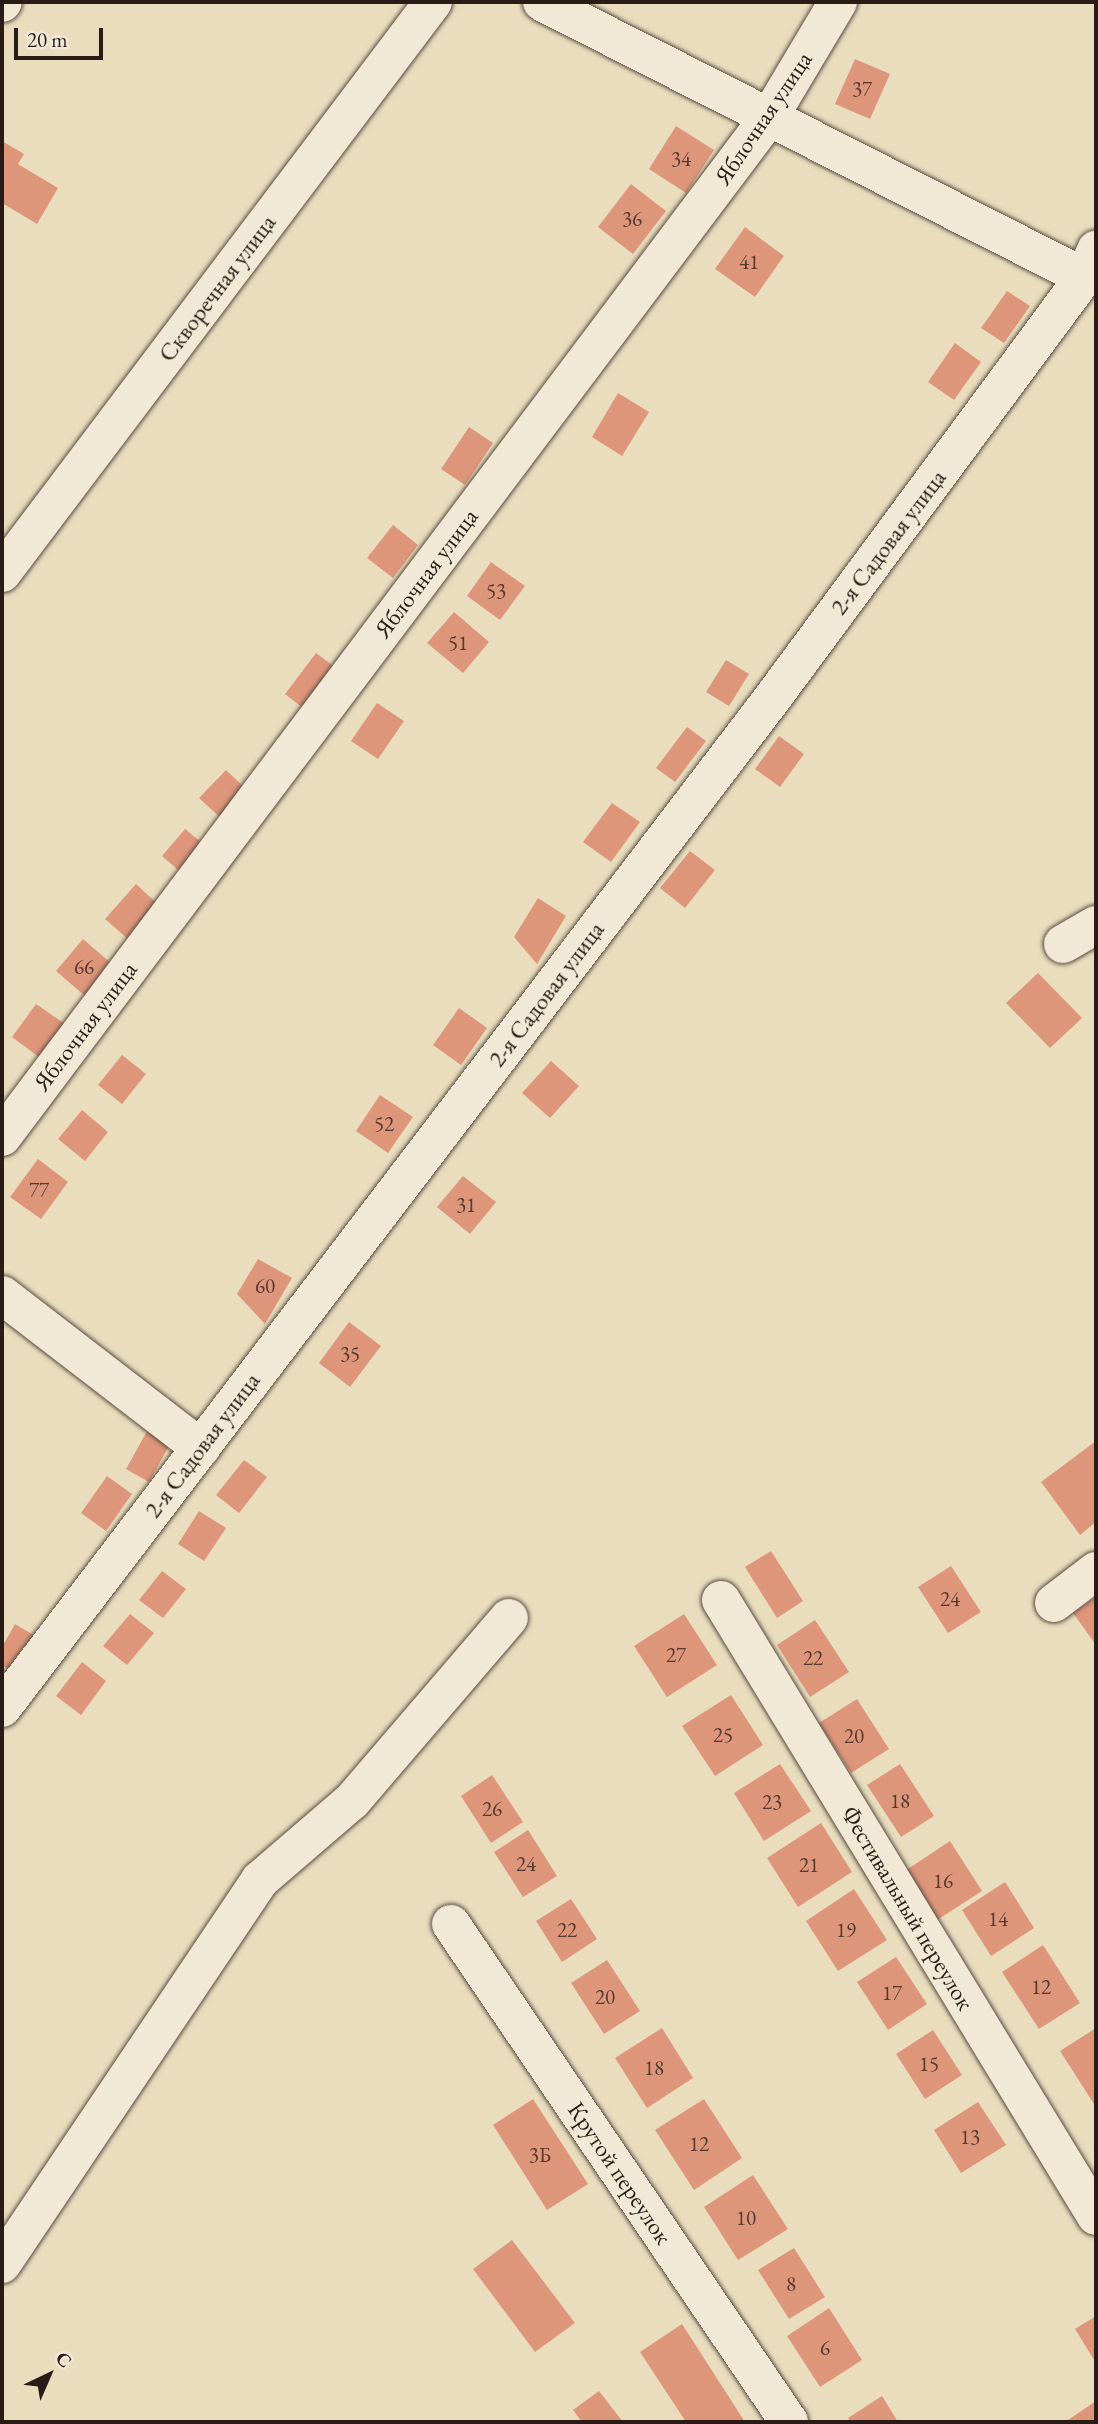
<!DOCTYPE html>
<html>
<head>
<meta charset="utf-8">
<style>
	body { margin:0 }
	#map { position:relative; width:1098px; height:2424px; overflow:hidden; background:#e9ddbe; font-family:"EB Garamond",serif }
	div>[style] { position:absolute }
	.building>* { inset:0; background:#de967b }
	.roads { filter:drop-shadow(0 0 2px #594c41) drop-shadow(0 0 2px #594c41) }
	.minor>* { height:38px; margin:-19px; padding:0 19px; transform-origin:19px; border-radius:19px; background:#f1e9d5 }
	span { translate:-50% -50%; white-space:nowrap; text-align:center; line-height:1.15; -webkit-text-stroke:6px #f1e9d5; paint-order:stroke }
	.number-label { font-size:21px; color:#563a30 }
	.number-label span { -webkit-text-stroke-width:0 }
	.street-label { font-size:24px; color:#291c17 }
	.frame { position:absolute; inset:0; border:4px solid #291c17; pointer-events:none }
	.north { position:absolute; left:14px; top:2340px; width:70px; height:70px; -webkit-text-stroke:5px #f1e9d5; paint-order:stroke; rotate:44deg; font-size:19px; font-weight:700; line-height:28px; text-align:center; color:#291c17 }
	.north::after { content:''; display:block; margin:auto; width:24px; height:32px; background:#291c17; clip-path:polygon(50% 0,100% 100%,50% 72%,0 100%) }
	.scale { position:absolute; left:14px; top:28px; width:89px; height:32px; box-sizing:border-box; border:4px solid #291c17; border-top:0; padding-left:9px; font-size:21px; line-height:24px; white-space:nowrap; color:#291c17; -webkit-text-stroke:5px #f1e9d5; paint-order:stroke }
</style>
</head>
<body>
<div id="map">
	<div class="building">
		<i style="clip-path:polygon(855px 59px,890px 74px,870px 119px,835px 104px)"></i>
		<i style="clip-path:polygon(676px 126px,714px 150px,686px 193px,649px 169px)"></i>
		<i style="clip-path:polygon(2px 141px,24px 154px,18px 164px,58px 188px,37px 224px,2px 203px)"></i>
		<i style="clip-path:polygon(631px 184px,666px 211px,633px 254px,598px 227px)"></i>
		<i style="clip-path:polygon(745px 227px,784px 256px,755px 297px,715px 269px)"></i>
		<i style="clip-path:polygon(1007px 291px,1030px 306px,1004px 343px,981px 328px)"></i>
		<i style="clip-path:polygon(955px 343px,981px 362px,954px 400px,928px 382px)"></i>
		<i style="clip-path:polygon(618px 393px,649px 412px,622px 456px,592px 437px)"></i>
		<i style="clip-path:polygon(469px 427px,493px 443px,465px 485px,441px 469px)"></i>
		<i style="clip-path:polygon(393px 525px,418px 545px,393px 578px,367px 558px)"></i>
		<i style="clip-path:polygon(491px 562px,525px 586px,500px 620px,467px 596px)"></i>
		<i style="clip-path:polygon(454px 612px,489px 642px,463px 673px,427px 643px)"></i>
		<i style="clip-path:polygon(316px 653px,343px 673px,312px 715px,285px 694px)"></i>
		<i style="clip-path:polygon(726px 660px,749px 674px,729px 706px,706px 692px)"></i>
		<i style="clip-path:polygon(377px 703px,404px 721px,378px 759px,351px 741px)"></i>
		<i style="clip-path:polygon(687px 727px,706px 741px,675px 782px,656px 768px)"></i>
		<i style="clip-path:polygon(779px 736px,804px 754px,780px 787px,755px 769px)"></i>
		<i style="clip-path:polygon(226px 770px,250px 793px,223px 820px,199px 798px)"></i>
		<i style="clip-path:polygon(612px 803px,640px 822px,611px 862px,583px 842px)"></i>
		<i style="clip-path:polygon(185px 829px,207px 847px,184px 875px,162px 856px)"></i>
		<i style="clip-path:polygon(690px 851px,715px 870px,685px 908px,660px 888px)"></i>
		<i style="clip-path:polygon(136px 884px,160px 906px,129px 940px,105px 919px)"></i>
		<i style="clip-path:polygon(538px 898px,566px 916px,537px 964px,514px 937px)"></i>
		<i style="clip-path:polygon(83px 939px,112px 964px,85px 996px,56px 971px)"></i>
		<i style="clip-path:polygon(1038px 973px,1082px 1018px,1050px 1048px,1006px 1003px)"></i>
		<i style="clip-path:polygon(36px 1004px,68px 1026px,43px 1060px,12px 1037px)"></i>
		<i style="clip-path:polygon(459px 1008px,487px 1028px,461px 1065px,433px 1045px)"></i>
		<i style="clip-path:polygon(122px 1055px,146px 1074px,122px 1104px,98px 1085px)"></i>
		<i style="clip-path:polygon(551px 1061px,579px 1086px,550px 1118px,522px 1093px)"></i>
		<i style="clip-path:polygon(380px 1095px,413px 1117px,388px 1153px,356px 1131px)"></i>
		<i style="clip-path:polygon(82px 1110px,108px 1132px,85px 1161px,58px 1139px)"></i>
		<i style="clip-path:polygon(38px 1159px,68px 1182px,41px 1219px,10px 1197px)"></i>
		<i style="clip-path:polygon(463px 1176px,496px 1202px,470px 1234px,437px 1207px)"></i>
		<i style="clip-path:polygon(258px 1259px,292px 1278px,265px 1324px,237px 1294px)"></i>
		<i style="clip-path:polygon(349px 1322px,381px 1346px,350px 1387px,319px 1363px)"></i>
		<i style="clip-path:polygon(151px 1424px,174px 1437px,149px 1482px,126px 1469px)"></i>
		<i style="clip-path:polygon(1096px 1441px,1096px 1522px,1080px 1535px,1041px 1482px)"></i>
		<i style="clip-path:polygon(244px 1460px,267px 1477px,239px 1513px,216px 1495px)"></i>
		<i style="clip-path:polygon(107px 1476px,132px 1494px,106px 1531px,81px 1513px)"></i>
		<i style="clip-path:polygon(199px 1511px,226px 1528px,204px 1561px,178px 1544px)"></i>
		<i style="clip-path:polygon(771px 1551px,803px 1601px,777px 1618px,745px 1567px)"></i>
		<i style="clip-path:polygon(951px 1566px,981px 1612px,948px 1633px,918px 1587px)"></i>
		<i style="clip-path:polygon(162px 1571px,186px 1589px,163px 1618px,139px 1600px)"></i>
		<i style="clip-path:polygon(1096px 1597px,1096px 1645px,1073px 1613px)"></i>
		<i style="clip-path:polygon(130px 1614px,154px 1633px,127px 1665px,103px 1646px)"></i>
		<i style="clip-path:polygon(684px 1614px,717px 1665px,667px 1697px,634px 1646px)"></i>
		<i style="clip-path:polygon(815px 1620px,849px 1672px,810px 1697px,777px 1645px)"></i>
		<i style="clip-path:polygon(15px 1624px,37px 1637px,14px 1676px,2px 1664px,2px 1647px)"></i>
		<i style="clip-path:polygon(82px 1662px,106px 1681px,81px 1715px,56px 1696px)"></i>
		<i style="clip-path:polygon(731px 1695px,763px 1745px,715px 1776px,682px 1726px)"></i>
		<i style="clip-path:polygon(857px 1699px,889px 1749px,851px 1773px,819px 1723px)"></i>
		<i style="clip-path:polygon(780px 1764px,811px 1811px,764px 1841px,734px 1793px)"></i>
		<i style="clip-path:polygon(900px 1764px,934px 1816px,901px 1837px,867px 1785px)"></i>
		<i style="clip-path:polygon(492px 1775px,523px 1822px,491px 1843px,461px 1796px)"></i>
		<i style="clip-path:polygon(821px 1823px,852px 1872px,798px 1907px,767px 1858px)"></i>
		<i style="clip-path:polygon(528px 1830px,557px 1876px,523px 1897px,494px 1852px)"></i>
		<i style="clip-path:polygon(950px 1841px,982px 1891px,937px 1920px,905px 1871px)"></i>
		<i style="clip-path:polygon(1005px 1882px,1034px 1928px,991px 1956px,962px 1910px)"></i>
		<i style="clip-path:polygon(854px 1889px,887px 1940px,838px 1971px,806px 1921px)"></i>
		<i style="clip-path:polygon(571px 1899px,597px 1939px,562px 1962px,536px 1921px)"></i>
		<i style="clip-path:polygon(1043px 1945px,1080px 2003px,1039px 2029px,1002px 1972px)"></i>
		<i style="clip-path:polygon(896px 1957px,927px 2004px,888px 2030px,857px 1982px)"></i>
		<i style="clip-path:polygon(607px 1960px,640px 2011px,604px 2034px,571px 1983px)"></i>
		<i style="clip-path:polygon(662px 2028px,693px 2078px,647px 2108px,615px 2058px)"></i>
		<i style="clip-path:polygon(1096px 2028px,1096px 2107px,1060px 2051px)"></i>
		<i style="clip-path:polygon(933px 2030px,962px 2075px,925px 2099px,896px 2054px)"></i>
		<i style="clip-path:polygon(533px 2099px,588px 2184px,547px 2210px,493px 2125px)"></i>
		<i style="clip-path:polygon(704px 2099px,742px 2158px,694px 2190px,655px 2130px)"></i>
		<i style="clip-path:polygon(978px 2102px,1006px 2145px,961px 2173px,934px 2130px)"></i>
		<i style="clip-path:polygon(753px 2175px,788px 2229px,738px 2260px,704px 2207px)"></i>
		<i style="clip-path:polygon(512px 2240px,575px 2323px,535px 2352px,473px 2269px)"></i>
		<i style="clip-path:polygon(794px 2248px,825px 2297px,789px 2319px,758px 2270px)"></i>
		<i style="clip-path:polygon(829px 2308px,862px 2360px,820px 2387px,787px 2336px)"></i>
		<i style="clip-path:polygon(1096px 2316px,1096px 2363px,1075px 2329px)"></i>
		<i style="clip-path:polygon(682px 2324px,745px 2422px,686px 2422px,640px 2352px)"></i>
		<i style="clip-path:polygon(599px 2391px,623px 2422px,582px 2422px,573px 2410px)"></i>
		<i style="clip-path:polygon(882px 2396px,898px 2422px,851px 2422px,848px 2418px)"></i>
		<i style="clip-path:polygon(1096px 2401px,1096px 2422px,1070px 2422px,1068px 2420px)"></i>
	</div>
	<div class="roads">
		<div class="minor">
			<i style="left:542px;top:2px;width:608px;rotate:26.9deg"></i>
			<i style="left:2px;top:3px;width:1px;rotate:-45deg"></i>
			<i style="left:2px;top:573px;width:715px;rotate:-52.95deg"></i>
			<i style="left:1063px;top:944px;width:38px;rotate:-30deg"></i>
			<i style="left:2px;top:1137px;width:1278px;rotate:-53.05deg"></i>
			<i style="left:770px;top:116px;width:133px;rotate:-59.2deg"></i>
			<i style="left:2px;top:1295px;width:251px;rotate:37.6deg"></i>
			<i style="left:721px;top:1600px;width:721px;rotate:58.67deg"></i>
			<i style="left:1054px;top:1603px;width:53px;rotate:-37.3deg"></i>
			<i style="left:2px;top:1708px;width:1273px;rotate:-52.66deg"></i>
			<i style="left:774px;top:696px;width:521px;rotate:-53.5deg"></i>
			<i style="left:1084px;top:277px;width:30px;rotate:-66deg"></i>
			<i style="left:451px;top:1924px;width:602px;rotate:55.83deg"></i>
			<i style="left:2px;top:2264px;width:463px;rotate:-56.1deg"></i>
			<i style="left:260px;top:1880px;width:121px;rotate:-40.7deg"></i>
			<i style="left:352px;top:1801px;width:241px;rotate:-49.4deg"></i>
		</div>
	</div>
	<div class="number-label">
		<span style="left:862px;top:89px">37</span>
		<span style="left:681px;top:159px">34</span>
		<span style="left:632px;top:219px">36</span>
		<span style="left:749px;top:262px">41</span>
		<span style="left:496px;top:591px">53</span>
		<span style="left:458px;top:643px">51</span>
		<span style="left:84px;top:967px">66</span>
		<span style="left:384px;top:1124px">52</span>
		<span style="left:39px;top:1190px">77</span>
		<span style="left:466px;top:1205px">31</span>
		<span style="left:265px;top:1286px">60</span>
		<span style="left:350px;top:1354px">35</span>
		<span style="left:950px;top:1599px">24</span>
		<span style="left:676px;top:1655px">27</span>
		<span style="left:813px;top:1658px">22</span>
		<span style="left:723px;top:1735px">25</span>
		<span style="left:854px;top:1736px">20</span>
		<span style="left:900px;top:1801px">18</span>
		<span style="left:772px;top:1802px">23</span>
		<span style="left:492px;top:1809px">26</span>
		<span style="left:526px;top:1864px">24</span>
		<span style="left:809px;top:1865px">21</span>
		<span style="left:943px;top:1881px">16</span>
		<span style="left:998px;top:1919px">14</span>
		<span style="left:567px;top:1930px">22</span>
		<span style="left:846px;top:1930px">19</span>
		<span style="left:1041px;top:1987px">12</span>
		<span style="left:892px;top:1993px">17</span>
		<span style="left:605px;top:1997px">20</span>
		<span style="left:929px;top:2064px">15</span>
		<span style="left:654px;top:2068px">18</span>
		<span style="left:970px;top:2137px">13</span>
		<span style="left:699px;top:2144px">12</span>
		<span style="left:540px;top:2155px">3Б</span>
		<span style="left:746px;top:2218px">10</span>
		<span style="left:791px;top:2284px">8</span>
		<span style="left:825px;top:2348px">6</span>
	</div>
	<div class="street-label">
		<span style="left:763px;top:118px;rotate:-56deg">Яблочная улица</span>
		<span style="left:217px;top:288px;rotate:-53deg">Скворечная улица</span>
		<span style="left:888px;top:542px;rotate:-53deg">2-я Садовая улица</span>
		<span style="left:426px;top:573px;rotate:-53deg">Яблочная улица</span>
		<span style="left:546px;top:994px;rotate:-53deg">2-я Садовая улица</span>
		<span style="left:85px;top:1026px;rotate:-53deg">Яблочная улица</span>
		<span style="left:202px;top:1445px;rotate:-53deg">2-я Садовая улица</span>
		<span style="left:908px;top:1908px;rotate:59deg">Фестивальный переулок</span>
		<span style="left:620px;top:2173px;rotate:56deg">Крутой переулок</span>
	</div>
	<div class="frame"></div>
	<div class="north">С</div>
	<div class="scale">20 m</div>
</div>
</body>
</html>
